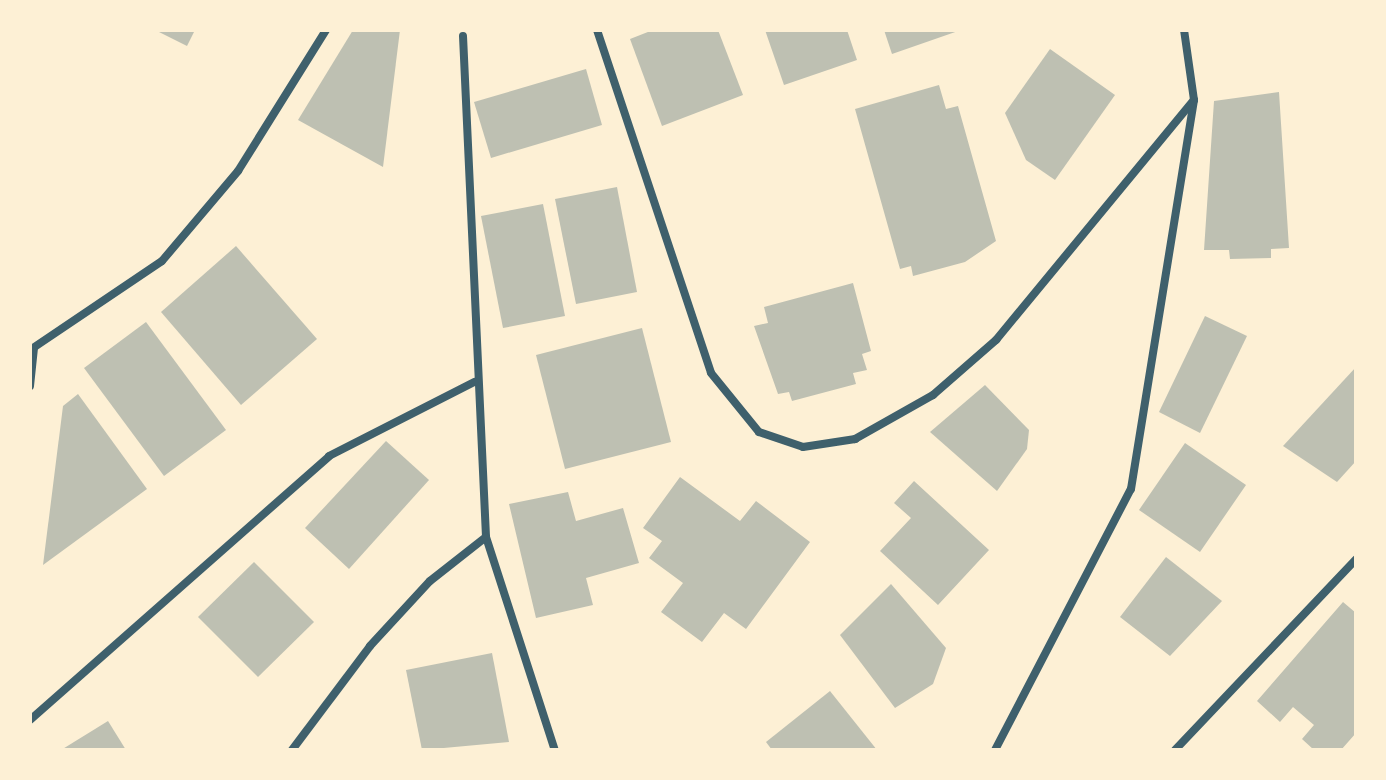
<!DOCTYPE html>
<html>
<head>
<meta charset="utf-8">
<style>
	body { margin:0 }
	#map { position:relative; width:1386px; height:780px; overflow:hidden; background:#fdf0d5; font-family:Signika,sans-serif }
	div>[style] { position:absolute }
	.building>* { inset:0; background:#bec0b2 }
	.minor>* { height:8px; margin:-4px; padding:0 4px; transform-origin:4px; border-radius:4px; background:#3f606c }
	span { translate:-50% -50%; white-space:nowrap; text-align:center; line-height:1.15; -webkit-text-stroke:8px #fdf0d5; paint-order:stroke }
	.frame { position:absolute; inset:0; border:32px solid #fdf0d5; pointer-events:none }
</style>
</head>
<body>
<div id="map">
	<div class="building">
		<i style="clip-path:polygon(155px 30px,195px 30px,187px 46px)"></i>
		<i style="clip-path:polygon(353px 30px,400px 30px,383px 167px,298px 120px)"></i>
		<i style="clip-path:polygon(653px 30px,718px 30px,743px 95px,662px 126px,630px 39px)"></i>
		<i style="clip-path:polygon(765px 30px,847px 30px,857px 60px,784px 85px)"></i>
		<i style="clip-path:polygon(884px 30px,961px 30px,892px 54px)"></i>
		<i style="clip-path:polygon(1050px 49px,1115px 95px,1055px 180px,1026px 160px,1005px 113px)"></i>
		<i style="clip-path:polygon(586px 69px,602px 125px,491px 158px,474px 102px)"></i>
		<i style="clip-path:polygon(939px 85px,946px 109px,958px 106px,996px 241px,965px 262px,913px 276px,911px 266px,900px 269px,855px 109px)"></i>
		<i style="clip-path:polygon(1279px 92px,1289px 248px,1271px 249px,1271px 258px,1230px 259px,1229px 250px,1204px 250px,1214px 101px)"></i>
		<i style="clip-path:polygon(617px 187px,637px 292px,576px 304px,555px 199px)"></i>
		<i style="clip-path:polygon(543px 204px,565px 316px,503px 328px,481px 216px)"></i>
		<i style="clip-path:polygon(236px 246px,317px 339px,241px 405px,161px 312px)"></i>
		<i style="clip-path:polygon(853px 283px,871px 351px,862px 354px,867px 370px,853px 373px,856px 384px,792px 401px,789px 392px,778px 394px,754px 326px,768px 323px,764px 307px)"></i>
		<i style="clip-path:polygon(1205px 316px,1247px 336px,1200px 433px,1159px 412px)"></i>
		<i style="clip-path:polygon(146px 322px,226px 430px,164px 476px,84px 368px)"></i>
		<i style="clip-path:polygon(642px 328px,671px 442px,565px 469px,536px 355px)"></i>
		<i style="clip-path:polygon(1356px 367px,1356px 461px,1337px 482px,1283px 446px)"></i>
		<i style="clip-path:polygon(985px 385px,1029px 430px,1027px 449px,997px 491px,930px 432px)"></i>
		<i style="clip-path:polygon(78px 394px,147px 489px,43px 565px,63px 406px)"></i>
		<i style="clip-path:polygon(386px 441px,429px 480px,349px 569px,305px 528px)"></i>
		<i style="clip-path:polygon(1185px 443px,1246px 485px,1200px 552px,1139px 510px)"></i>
		<i style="clip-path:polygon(680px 477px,740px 521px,756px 501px,810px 542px,746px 629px,724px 613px,702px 642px,661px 612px,683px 583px,649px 558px,662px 541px,643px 528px)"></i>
		<i style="clip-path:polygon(914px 481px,989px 550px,938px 605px,880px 551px,911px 518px,894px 503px)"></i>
		<i style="clip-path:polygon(568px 492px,576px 521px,623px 508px,639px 563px,586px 578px,593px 605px,536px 618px,509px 504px)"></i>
		<i style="clip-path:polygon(1166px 557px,1222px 601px,1170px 656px,1120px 617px)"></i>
		<i style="clip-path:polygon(254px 562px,314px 622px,258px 677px,198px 617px)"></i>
		<i style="clip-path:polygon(891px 584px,946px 648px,933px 684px,895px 708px,840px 635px)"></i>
		<i style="clip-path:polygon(1343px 602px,1356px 613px,1356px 733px,1341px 750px,1314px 750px,1302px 739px,1314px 725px,1293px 707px,1280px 722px,1257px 701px)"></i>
		<i style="clip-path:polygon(492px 653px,509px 742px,422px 750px,406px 670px)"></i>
		<i style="clip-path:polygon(830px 691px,877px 750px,772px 750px,766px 742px)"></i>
		<i style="clip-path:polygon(108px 721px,126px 750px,61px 750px)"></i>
	</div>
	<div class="minor">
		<i style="left:597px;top:30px;width:361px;rotate:71.6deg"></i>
		<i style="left:711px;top:373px;width:76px;rotate:50.9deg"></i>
		<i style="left:759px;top:432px;width:46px;rotate:18.8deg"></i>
		<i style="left:803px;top:447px;width:53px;rotate:-8.7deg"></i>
		<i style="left:855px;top:439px;width:90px;rotate:-29.4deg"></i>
		<i style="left:933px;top:395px;width:84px;rotate:-41.1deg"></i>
		<i style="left:996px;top:340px;width:311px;rotate:-50.5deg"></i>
		<i style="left:463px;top:36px;width:502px;rotate:87.37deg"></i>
		<i style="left:486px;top:537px;width:224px;rotate:72.1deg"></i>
		<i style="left:30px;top:350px;width:159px;rotate:-34deg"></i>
		<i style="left:162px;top:261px;width:118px;rotate:-49.8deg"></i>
		<i style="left:238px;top:171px;width:166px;rotate:-58deg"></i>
		<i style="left:30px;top:386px;width:37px;rotate:-84deg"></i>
		<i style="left:30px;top:720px;width:399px;rotate:-41.4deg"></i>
		<i style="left:329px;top:456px;width:163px;rotate:-27deg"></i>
		<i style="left:292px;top:750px;width:130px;rotate:-53.1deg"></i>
		<i style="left:370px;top:646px;width:88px;rotate:-47.3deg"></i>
		<i style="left:430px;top:581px;width:71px;rotate:-38.2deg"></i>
		<i style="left:995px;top:750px;width:294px;rotate:-62.5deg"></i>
		<i style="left:1131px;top:489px;width:394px;rotate:-80.8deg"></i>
		<i style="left:1194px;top:100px;width:71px;rotate:-98.1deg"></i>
		<i style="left:1175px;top:750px;width:263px;rotate:-46.5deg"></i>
	</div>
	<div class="frame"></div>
</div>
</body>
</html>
